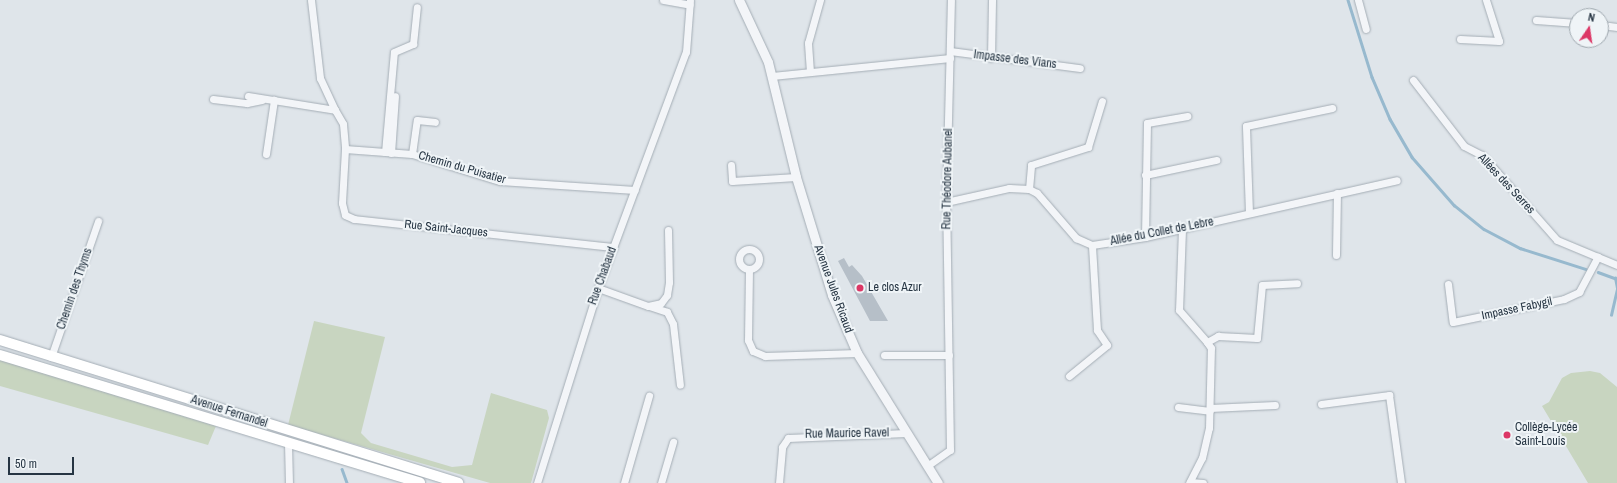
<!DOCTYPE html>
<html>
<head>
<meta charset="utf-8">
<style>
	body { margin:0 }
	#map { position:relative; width:1617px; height:483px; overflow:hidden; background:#dfe5ea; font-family:"Archivo Narrow",sans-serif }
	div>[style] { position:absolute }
	.green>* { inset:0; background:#c8d5c0 }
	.stream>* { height:2.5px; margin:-1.25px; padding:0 1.25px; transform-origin:1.25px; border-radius:1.25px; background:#97b9ce }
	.building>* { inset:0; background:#b6bfc8 }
	.roads { filter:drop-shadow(0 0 1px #a4adb5) drop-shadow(0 0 1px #a4adb5) }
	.minor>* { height:7px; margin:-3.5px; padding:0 3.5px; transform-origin:3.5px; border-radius:3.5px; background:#f3f5f8 }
	.minor>.ring { margin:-3.5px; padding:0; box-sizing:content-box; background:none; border:7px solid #f3f5f8; border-radius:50% }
	.tertiary>* { height:9px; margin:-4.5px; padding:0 4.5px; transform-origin:4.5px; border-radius:4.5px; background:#f3f5f8 }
	.secondary>* { height:10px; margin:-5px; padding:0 5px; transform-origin:5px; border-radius:5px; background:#fff }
	.dots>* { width:11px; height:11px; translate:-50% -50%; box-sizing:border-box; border:2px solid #eff4f7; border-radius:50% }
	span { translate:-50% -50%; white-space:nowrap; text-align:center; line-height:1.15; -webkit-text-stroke:4px #eff4f7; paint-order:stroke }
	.street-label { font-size:12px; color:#263543 }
	.poi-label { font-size:12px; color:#263543 }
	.left { translate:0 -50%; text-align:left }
	.north { position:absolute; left:1569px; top:8px; width:40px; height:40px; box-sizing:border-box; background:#eff4f7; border:1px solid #9fa8af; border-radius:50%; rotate:13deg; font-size:11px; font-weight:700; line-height:16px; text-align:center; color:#263543 }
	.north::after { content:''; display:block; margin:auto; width:14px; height:18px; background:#dc3766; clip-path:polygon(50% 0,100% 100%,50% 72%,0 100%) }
	.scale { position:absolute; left:8px; top:457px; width:66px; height:18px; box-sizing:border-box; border:2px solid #263543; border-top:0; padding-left:5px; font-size:12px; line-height:14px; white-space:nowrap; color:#263543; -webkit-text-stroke:3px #eff4f7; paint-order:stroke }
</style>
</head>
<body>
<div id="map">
	<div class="green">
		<i style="clip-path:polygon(314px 321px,385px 337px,361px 433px,371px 443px,452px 467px,472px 465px,491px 393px,547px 410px,549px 418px,531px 483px,490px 483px,288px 425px)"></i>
		<i style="clip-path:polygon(0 360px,216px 426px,208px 445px,0 386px)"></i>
		<i style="clip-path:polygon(1590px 371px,1600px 373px,1617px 387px,1617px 483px,1588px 483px,1542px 406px,1549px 402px,1562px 378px,1571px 373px)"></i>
	</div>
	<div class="stream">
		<i style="left:1348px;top:0;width:81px;rotate:72.7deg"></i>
		<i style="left:1372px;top:77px;width:46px;rotate:66.8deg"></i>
		<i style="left:1390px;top:119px;width:44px;rotate:59.9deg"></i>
		<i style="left:1412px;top:157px;width:64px;rotate:48.8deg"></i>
		<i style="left:1454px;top:205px;width:38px;rotate:39deg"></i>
		<i style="left:1484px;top:229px;width:41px;rotate:27.8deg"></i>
		<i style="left:1520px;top:248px;width:69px;rotate:17.7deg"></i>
		<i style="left:1598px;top:272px;width:20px;rotate:20deg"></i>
		<i style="left:1611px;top:315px;width:28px;rotate:-77deg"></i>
		<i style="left:1617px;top:288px;width:10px;rotate:-101deg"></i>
		<i style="left:342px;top:469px;width:15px;rotate:70deg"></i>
	</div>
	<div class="building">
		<i style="clip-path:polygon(844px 258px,849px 267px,852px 265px,862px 276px,888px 321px,870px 321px,838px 261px)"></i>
	</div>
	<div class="roads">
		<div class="minor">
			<i style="left:311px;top:0;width:79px;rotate:83.4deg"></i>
			<i style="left:320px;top:78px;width:35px;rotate:65deg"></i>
			<i style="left:663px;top:0;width:27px;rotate:10deg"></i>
			<i style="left:1358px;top:0;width:30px;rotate:75deg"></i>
			<i style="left:1536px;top:20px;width:41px;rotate:4.2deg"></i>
			<i style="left:1601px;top:25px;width:16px;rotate:7deg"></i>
			<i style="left:1460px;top:39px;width:39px;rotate:3deg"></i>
			<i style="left:1499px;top:41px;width:43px;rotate:-107.6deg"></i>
			<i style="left:950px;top:51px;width:131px;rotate:7.5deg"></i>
			<i style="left:991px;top:58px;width:58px;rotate:-89deg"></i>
			<i style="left:810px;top:72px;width:29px;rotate:-94deg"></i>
			<i style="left:808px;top:43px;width:45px;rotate:-74.4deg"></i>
			<i style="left:772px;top:76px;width:179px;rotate:-5.8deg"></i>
			<i style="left:1413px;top:80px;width:83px;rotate:52.3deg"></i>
			<i style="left:1464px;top:146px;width:20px;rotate:27deg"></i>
			<i style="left:1482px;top:155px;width:113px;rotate:48.6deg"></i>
			<i style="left:1557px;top:240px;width:65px;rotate:22.6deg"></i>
			<i style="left:248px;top:96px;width:88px;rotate:9.1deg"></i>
			<i style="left:335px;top:110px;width:16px;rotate:60deg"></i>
			<i style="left:343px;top:124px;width:25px;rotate:85deg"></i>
			<i style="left:345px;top:149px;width:54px;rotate:93.2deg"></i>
			<i style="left:342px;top:203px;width:12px;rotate:76deg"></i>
			<i style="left:345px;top:215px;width:10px;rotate:24deg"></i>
			<i style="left:354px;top:219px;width:261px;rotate:6.2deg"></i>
			<i style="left:213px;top:99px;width:34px;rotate:7deg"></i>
			<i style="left:247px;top:103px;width:15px;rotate:-11deg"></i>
			<i style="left:345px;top:149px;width:67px;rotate:4.3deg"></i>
			<i style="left:412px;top:154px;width:92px;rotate:17.1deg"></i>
			<i style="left:500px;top:181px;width:135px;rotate:3.8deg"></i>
			<i style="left:385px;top:152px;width:100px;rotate:-84.9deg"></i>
			<i style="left:394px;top:52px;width:21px;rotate:-23deg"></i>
			<i style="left:413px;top:44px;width:37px;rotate:-84deg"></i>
			<i style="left:391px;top:153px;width:57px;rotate:-86deg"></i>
			<i style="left:266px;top:154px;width:55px;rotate:-81.6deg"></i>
			<i style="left:412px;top:154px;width:34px;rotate:-82deg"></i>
			<i style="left:417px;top:120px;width:18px;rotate:6deg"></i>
			<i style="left:731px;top:165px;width:16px;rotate:86deg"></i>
			<i style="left:732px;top:181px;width:64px;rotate:-3.6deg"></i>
			<i style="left:1145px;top:175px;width:73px;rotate:-11.9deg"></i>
			<i style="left:1029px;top:189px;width:24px;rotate:-85deg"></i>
			<i style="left:1031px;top:165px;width:60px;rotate:-17.5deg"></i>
			<i style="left:1088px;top:147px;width:48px;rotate:-73.1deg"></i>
			<i style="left:946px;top:202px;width:65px;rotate:-12.5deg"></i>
			<i style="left:1009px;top:188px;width:20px;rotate:3deg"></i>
			<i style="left:1029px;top:189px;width:9px;rotate:27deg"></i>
			<i style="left:1037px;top:193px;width:60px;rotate:49.1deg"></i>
			<i style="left:1076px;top:238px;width:17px;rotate:24deg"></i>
			<i style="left:1092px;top:245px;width:54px;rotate:-8.6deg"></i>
			<i style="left:1145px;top:237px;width:258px;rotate:-12.7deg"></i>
			<i style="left:1249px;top:213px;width:87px;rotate:-92deg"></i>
			<i style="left:1246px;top:126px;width:88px;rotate:-11.8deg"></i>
			<i style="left:1182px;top:229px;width:81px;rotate:92.1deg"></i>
			<i style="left:1179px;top:310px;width:43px;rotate:48.8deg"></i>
			<i style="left:1145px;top:237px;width:114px;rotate:-89deg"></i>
			<i style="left:1147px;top:123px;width:41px;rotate:-9.9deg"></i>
			<i class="ring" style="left:739px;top:249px;width:13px;height:13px"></i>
			<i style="left:1336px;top:255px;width:62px;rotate:-89.1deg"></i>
			<i style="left:749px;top:269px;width:71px;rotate:90.8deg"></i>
			<i style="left:748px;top:340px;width:12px;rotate:66deg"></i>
			<i style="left:753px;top:351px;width:13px;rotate:23deg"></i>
			<i style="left:765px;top:356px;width:92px;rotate:-1.9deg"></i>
			<i style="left:1448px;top:284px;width:38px;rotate:83deg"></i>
			<i style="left:1453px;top:322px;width:113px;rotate:-11.7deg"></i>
			<i style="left:1564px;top:299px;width:17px;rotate:-25deg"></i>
			<i style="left:1579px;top:292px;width:40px;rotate:-62deg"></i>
			<i style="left:598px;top:288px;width:53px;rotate:19.8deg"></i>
			<i style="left:648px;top:306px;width:13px;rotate:-13deg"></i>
			<i style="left:661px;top:303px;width:10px;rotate:-53deg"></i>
			<i style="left:667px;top:295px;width:13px;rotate:-81deg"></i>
			<i style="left:669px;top:282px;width:52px;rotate:-91.1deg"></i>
			<i style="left:649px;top:306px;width:19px;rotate:18deg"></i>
			<i style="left:667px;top:312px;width:13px;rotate:63deg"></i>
			<i style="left:673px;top:324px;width:61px;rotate:83.5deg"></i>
			<i style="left:884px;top:355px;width:65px"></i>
			<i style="left:51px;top:357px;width:144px;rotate:-70.9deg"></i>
			<i style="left:1069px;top:376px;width:49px;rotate:-39.2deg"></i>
			<i style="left:1107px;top:345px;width:18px;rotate:-124deg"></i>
			<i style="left:1097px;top:330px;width:85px;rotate:-93.4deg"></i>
			<i style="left:1321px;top:404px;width:69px;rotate:-7.5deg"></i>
			<i style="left:1389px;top:395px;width:89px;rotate:82.2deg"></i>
			<i style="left:1178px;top:407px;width:32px;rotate:7deg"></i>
			<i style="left:1210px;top:408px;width:65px;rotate:-2.6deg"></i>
			<i style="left:288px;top:443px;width:40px;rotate:88.6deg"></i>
			<i style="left:927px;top:466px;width:28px;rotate:-35deg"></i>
			<i style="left:950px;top:450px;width:248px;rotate:-90.9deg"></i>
			<i style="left:946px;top:202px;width:202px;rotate:-88.6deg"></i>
			<i style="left:1190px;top:482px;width:13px;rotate:4deg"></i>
			<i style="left:537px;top:483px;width:204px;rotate:-72.6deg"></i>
			<i style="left:598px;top:288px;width:252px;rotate:-69.6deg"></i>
			<i style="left:686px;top:52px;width:52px;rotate:-85.6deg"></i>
			<i style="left:624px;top:483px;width:91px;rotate:-74deg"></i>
			<i style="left:661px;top:483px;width:43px;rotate:-73.7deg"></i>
			<i style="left:779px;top:483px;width:36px;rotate:-85deg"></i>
			<i style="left:782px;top:447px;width:11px;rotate:-56deg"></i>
			<i style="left:788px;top:438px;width:118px;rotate:-2.4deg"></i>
			<i style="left:1189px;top:483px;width:28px;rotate:-63deg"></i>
			<i style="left:1202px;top:458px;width:31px;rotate:-77deg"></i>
			<i style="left:1209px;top:428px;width:80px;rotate:-88.6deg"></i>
			<i style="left:1211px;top:348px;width:7px;rotate:-124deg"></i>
			<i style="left:1207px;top:342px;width:13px;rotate:-29deg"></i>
			<i style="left:1218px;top:336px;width:39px;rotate:3deg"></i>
			<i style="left:1257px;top:338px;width:53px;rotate:-84.6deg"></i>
			<i style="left:1262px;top:285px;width:35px;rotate:-3deg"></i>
		</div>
		<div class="tertiary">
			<i style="left:739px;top:0;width:68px;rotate:64.9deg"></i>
			<i style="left:768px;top:62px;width:118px;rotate:76.3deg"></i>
			<i style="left:796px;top:177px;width:123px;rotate:73deg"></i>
			<i style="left:832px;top:295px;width:63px;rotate:66.7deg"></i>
			<i style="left:857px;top:353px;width:153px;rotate:58.1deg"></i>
		</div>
		<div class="secondary">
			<i style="left:0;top:340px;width:480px;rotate:17.3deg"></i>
			<i style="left:0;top:355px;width:439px;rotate:16.9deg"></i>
		</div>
	</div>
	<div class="dots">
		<i style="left:860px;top:288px;background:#dc3766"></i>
		<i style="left:1507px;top:435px;background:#dc3766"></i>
	</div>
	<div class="street-label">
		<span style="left:1015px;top:60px;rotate:7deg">Impasse des Vians</span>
		<span style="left:462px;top:168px;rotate:16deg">Chemin du Puisatier</span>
		<span style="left:948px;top:179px;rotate:-89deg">Rue Théodore Aubanel</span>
		<span style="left:1506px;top:184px;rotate:47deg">Allées des Serres</span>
		<span style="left:446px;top:229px;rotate:6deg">Rue Saint-Jacques</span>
		<span style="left:1162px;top:232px;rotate:-11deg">Allée du Collet de Lebre</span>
		<span style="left:603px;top:276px;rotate:-70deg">Rue Chabaud</span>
		<span style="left:75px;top:289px;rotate:-71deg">Chemin des Thyms</span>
		<span style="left:833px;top:289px;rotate:70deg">Avenue Jules Ricaud</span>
		<span style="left:1517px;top:309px;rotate:-12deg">Impasse Fabygil</span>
		<span style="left:229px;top:412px;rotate:18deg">Avenue Fernandel</span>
		<span style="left:847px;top:434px;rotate:-1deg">Rue Maurice Ravel</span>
	</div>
	<div class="poi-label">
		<span class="left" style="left:868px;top:288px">Le clos Azur</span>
		<span class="left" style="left:1515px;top:435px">Collège-Lycée<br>Saint-Louis</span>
	</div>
	<div class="north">N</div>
	<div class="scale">50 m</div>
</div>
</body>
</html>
